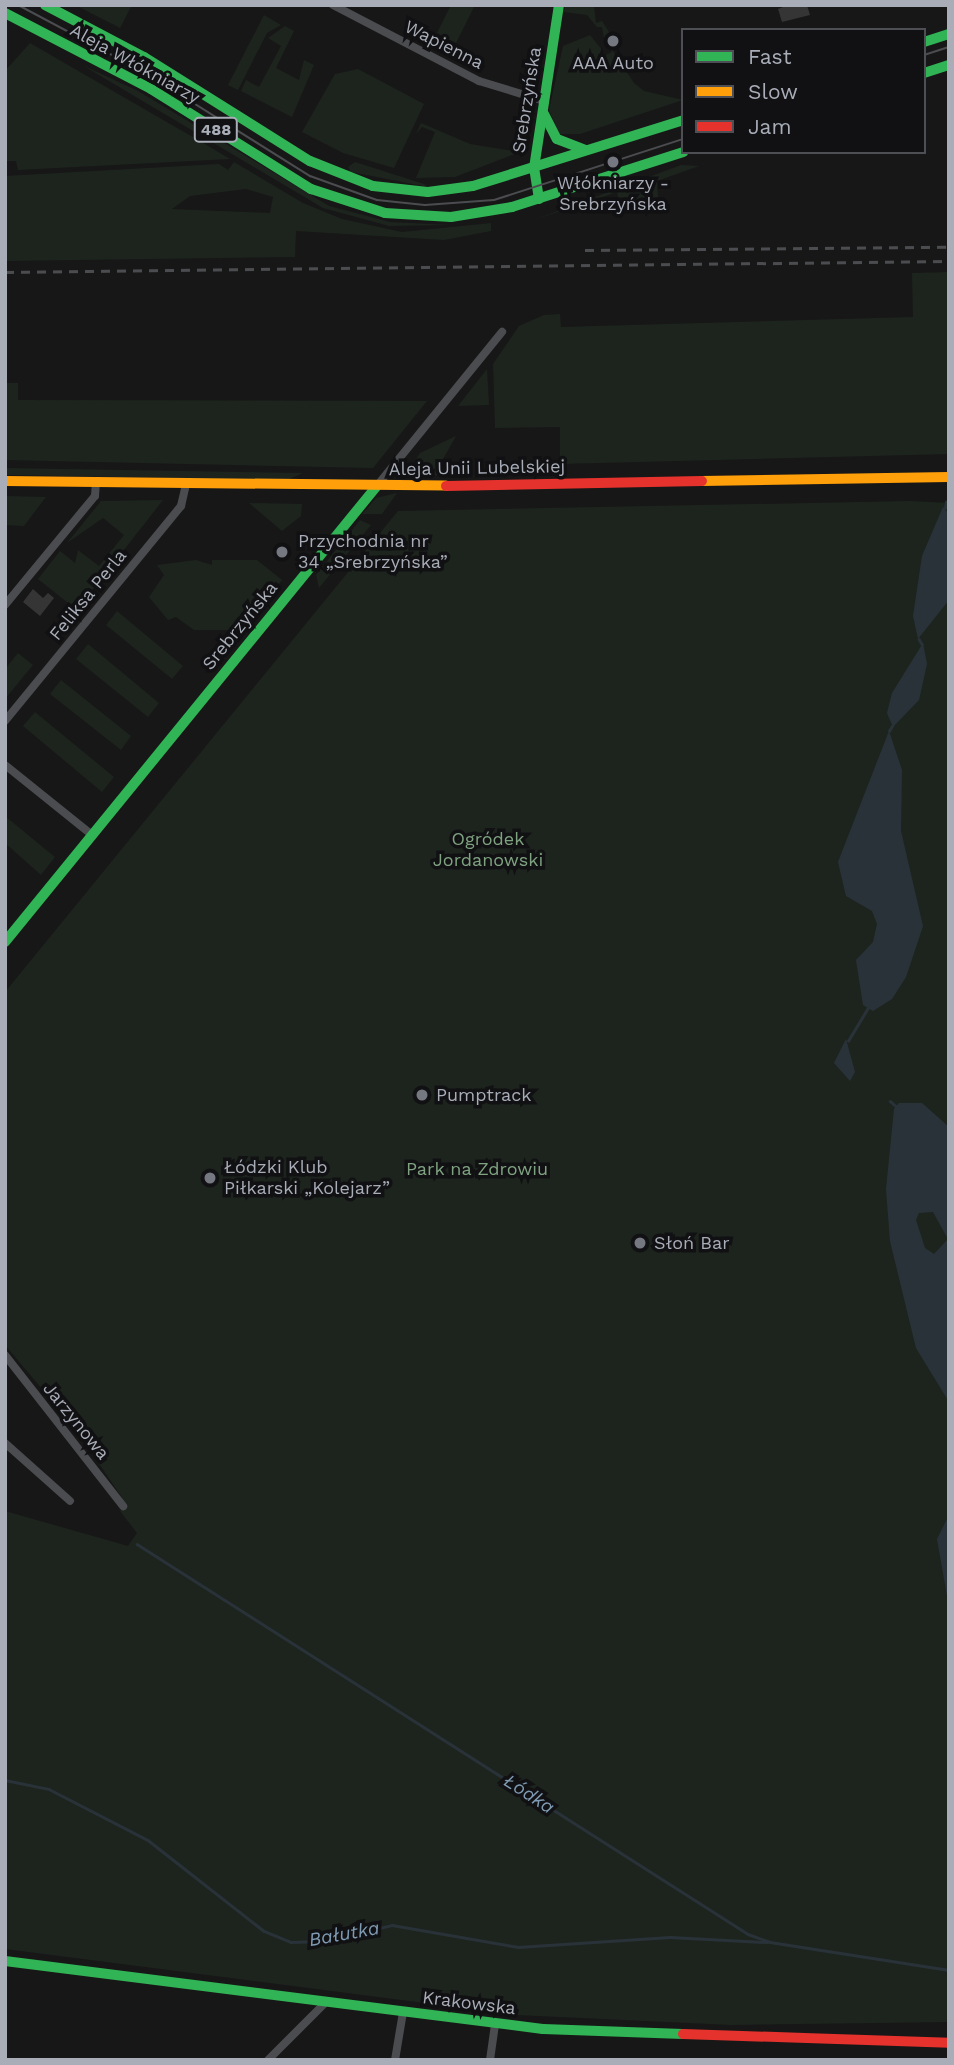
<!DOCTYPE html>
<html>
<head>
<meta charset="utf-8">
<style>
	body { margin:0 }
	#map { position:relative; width:954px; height:2065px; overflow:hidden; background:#171717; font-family:"Work Sans",sans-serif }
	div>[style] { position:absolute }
	.green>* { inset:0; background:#1d241e }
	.water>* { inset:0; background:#2a3239 }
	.stream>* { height:2.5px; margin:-1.25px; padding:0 1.25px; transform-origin:1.25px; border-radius:1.25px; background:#2a3239 }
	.building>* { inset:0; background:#353536 }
	.street>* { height:8px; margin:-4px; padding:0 4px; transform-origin:4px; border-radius:4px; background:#4b4c50 }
	.fast>* { height:10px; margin:-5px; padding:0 5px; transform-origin:5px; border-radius:5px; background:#30b455 }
	.slow>* { height:10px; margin:-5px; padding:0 5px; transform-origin:5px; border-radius:5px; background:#ff9f0a }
	.jam>* { height:10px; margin:-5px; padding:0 5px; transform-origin:5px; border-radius:5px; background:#e5322d }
	.tram>* { height:2px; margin:-1px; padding:0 1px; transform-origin:1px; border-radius:1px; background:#4b4c4f }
	.rail>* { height:2.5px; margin-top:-1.25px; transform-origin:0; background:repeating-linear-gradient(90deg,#4b4c4f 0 9px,transparent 0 16px) }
	.dots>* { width:19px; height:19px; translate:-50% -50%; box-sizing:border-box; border:4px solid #111113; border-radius:50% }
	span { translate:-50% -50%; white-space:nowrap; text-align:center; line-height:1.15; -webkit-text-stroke:7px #111113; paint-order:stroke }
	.shield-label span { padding:2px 5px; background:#111113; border:2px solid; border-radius:5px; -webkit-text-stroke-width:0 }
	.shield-label { font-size:16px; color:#a8adb8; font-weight:700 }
	.street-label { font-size:18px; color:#a8adb8 }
	.poi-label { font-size:18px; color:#a8adb8 }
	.left { translate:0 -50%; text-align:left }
	.park-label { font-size:18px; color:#7fa381 }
	.water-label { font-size:19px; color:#7f9bb3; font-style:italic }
	.frame { position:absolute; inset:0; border:7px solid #a8adb8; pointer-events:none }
	.legend { position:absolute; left:681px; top:28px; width:245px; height:126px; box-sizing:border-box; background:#111113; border:2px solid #4d4f55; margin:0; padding:9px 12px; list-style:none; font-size:21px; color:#a8adb8 }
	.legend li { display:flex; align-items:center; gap:14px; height:35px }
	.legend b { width:35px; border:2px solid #4d4f55 }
</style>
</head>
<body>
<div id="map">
	<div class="green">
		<i style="clip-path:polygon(75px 5px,132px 5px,120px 28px)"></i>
		<i style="clip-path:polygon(451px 5px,475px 5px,456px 43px,437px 33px)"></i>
		<i style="clip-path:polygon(565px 5px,594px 5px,596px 23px,602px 21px,611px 35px,605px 39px,634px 83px,644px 91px,683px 100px,580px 134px,559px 134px,549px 110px,563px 46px,590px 35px,606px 55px,612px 52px,604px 38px,602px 27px,597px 27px,587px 15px,564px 12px)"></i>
		<i style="clip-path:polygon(264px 15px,281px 25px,267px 33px,238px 90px,228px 85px)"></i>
		<i style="clip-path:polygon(285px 26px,294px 31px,276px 68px,299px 80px,304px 60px,314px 65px,292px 117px,241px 91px,246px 80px,259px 87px,281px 46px,268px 38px)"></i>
		<i style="clip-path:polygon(30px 43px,210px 147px,230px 159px,18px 170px,16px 161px,5px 161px,5px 71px)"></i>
		<i style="clip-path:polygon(82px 65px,138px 91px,329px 206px,390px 222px,450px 225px,389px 226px,323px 208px)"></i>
		<i style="clip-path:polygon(358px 69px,424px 104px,394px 168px,343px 153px,302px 132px,335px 74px)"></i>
		<i style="clip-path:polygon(421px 123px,470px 144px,520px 152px,455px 177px,416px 178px,435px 132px,422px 127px,416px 134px)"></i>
		<i style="clip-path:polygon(evenodd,234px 162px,303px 203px,342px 219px,402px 232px,491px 223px,491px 231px,444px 240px,296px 231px,295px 257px,5px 261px,5px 176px,219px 164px,228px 170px,234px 162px,246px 189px,273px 197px,270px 213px,172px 209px,190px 196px,246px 189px)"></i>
		<i style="clip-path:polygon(355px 162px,427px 185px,504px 169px,423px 186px,351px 172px,348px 167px)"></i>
		<i style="clip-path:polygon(681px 165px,699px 166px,657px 181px,658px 197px,620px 205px,617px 192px,531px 221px)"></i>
		<i style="clip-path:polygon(949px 272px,949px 454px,560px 464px,560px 427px,495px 428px,493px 364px,519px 326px,544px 315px,560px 314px,561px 327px,913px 317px,912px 273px)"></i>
		<i style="clip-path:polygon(487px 369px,489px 405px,458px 406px)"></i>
		<i style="clip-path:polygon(5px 383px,18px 383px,18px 400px,427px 401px,373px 468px,5px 460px)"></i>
		<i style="clip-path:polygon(456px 436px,438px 468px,464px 469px,475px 477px,406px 474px,420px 453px)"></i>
		<i style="clip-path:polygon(5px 468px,303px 473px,287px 480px,5px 475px)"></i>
		<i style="clip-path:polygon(397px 493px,382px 514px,362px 514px,376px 498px)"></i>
		<i style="clip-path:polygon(5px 496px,46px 497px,24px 526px,5px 525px)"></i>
		<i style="clip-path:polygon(163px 500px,77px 610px,38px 579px,60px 551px,75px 563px,78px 550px,99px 566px,124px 535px,103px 518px,67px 543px,101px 501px)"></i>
		<i style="clip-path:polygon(911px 501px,949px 503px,949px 2022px,731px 2025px,517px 2015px,5px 1949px,5px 1511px,128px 1546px,137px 1533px,120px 1511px,125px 1506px,121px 1496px,75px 1428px,5px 1345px,5px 992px,398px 511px)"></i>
		<i style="clip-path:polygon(249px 503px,302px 504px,301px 516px,282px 531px)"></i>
		<i style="clip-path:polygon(360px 520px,371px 525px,319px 588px,316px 575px)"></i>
		<i style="clip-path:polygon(196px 560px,212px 565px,212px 560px,257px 560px,282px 580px,241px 630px,194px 630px,176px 617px,168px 620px,149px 597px,164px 575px,157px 565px)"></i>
		<i style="clip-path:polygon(117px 611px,183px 666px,172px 679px,106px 625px)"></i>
		<i style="clip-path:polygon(88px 644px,159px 703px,148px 717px,76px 659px)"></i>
		<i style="clip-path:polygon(18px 653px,33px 665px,5px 699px,5px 669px)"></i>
		<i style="clip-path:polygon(61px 680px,131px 736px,121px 750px,50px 694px)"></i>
		<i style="clip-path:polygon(35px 712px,114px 777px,102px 792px,23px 726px)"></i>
		<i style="clip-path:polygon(5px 816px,55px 857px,41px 875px,5px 843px)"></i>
	</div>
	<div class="water">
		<i style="clip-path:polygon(943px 507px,949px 514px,949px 600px,918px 639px,913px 616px,922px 556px)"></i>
		<i style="clip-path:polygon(923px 643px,927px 664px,919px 700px,893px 727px,887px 713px,892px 693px)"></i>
		<i style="clip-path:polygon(889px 731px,902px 770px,901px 831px,923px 926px,906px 977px,892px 999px,873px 1011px,863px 1005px,856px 960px,873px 942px,877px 924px,872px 911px,846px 896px,838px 862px)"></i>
		<i style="clip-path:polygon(846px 1039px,855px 1072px,850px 1081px,834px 1063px)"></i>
		<i style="clip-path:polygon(evenodd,899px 1103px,922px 1103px,949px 1127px,949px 1402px,916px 1348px,890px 1241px,886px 1189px,894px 1109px,899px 1103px,933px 1212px,948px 1239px,934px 1254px,925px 1248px,916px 1220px,919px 1213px,933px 1212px)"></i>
		<i style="clip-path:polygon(949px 1515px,949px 1607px,937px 1539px)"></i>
	</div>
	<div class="stream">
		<i style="left:945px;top:508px;width:6px;rotate:-81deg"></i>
		<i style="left:919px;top:639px;width:6px;rotate:59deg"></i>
		<i style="left:889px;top:731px;width:6px;rotate:-59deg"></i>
		<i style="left:848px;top:1041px;width:39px;rotate:-59deg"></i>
		<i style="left:890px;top:1101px;width:8px;rotate:40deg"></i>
		<i style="left:137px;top:1544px;width:725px;rotate:32.55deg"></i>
		<i style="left:748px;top:1934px;width:23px;rotate:20deg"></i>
		<i style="left:770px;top:1942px;width:181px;rotate:8.9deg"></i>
		<i style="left:5px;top:1780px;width:45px;rotate:11.6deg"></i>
		<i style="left:49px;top:1789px;width:111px;rotate:27.3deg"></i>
		<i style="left:148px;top:1840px;width:147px;rotate:38.1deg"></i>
		<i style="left:264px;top:1931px;width:29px;rotate:22deg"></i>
		<i style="left:291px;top:1942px;width:34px;rotate:-2deg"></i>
		<i style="left:325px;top:1941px;width:69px;rotate:-13.4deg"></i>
		<i style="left:392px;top:1925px;width:128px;rotate:9.9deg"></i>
		<i style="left:518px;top:1947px;width:152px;rotate:-3.8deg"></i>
		<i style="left:670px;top:1937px;width:97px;rotate:3deg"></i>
	</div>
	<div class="building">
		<i style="clip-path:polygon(788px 5px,807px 5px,810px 15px,782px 22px,778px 9px)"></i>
		<i style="clip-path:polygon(33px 589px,43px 598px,48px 593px,54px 598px,40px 616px,23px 602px)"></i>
	</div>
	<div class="street">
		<i style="left:333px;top:5px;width:165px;rotate:27.5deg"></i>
		<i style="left:479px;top:81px;width:69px;rotate:16.9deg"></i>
		<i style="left:376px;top:487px;width:200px;rotate:-50.9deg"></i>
		<i style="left:5px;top:605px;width:141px;rotate:-50.5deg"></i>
		<i style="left:95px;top:496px;width:14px;rotate:-86deg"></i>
		<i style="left:5px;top:721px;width:278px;rotate:-50.7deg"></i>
		<i style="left:181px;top:506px;width:23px;rotate:-77deg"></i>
		<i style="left:5px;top:765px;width:112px;rotate:38.8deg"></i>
		<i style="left:5px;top:1355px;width:192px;rotate:52deg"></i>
		<i style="left:5px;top:1443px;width:87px;rotate:41.7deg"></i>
		<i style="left:268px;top:2060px;width:82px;rotate:-45deg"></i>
		<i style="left:395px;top:2060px;width:49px;rotate:-80.5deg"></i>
		<i style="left:490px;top:2060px;width:36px;rotate:-82deg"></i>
	</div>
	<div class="fast">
		<i style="left:45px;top:5px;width:112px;rotate:27.7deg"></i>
		<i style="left:144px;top:57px;width:196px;rotate:32.1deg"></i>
		<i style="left:310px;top:161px;width:68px;rotate:21.6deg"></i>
		<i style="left:373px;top:186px;width:55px;rotate:6.2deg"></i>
		<i style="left:428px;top:192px;width:45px;rotate:-7.6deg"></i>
		<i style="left:473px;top:186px;width:220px;rotate:-17.4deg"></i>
		<i style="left:5px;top:13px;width:165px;rotate:27.5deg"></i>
		<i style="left:151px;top:89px;width:189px;rotate:32deg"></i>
		<i style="left:311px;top:189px;width:78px;rotate:18deg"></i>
		<i style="left:385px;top:213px;width:66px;rotate:3.5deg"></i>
		<i style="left:451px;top:217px;width:62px;rotate:-9.3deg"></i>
		<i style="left:512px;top:207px;width:180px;rotate:-17.8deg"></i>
		<i style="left:924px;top:42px;width:26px;rotate:-18deg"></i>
		<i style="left:924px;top:73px;width:26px;rotate:-18deg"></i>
		<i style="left:544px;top:114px;width:28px;rotate:63deg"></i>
		<i style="left:557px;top:139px;width:31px;rotate:21deg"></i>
		<i style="left:539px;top:199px;width:31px;rotate:-99deg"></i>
		<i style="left:534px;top:168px;width:165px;rotate:-81.3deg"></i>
		<i style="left:5px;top:942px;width:587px;rotate:-50.81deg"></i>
		<i style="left:5px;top:1961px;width:542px;rotate:7.2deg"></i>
		<i style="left:543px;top:2029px;width:140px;rotate:2deg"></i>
	</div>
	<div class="slow">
		<i style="left:5px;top:481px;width:441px;rotate:0.6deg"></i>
		<i style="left:702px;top:481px;width:247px;rotate:-0.9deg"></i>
	</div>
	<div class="jam">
		<i style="left:446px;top:486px;width:256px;rotate:-1.1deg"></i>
		<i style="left:683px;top:2034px;width:266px;rotate:1.9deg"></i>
	</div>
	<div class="tram">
		<i style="left:18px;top:5px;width:143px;rotate:28deg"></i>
		<i style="left:144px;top:72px;width:196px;rotate:32.1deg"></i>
		<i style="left:310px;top:176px;width:71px;rotate:19.7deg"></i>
		<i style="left:377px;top:200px;width:48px;rotate:5.9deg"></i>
		<i style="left:425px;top:205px;width:69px;rotate:-4.1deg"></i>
		<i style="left:494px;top:200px;width:199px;rotate:-17.9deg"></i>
		<i style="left:924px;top:55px;width:26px;rotate:-18deg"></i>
	</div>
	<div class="rail">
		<i style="left:585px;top:250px;width:364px;rotate:-0.5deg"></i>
		<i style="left:5px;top:272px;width:944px;rotate:-0.67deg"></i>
	</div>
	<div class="dots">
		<i style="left:613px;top:41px;background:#757880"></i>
		<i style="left:613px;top:162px;background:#757880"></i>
		<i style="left:282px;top:552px;background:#757880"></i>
		<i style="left:422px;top:1095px;background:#757880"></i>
		<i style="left:210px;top:1178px;background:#757880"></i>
		<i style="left:640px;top:1243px;background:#757880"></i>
	</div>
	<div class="shield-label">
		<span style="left:216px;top:130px">488</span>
	</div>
	<div class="street-label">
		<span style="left:444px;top:45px;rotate:27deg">Wapienna</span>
		<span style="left:135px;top:64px;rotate:29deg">Aleja Włókniarzy</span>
		<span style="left:527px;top:100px;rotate:-81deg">Srebrzyńska</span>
		<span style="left:477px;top:468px;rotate:-1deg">Aleja Unii Lubelskiej</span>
		<span style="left:88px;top:595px;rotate:-51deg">Feliksa Perla</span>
		<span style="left:240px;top:626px;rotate:-51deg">Srebrzyńska</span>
		<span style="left:76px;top:1421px;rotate:51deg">Jarzynowa</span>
		<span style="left:469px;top:2003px;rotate:7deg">Krakowska</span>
	</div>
	<div class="poi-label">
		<span style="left:613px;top:63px">AAA Auto</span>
		<span style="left:613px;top:194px">Włókniarzy -<br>Srebrzyńska</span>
		<span class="left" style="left:298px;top:552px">Przychodnia nr<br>34 „Srebrzyńska”</span>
		<span class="left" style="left:436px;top:1095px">Pumptrack</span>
		<span class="left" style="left:224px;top:1178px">Łódzki Klub<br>Piłkarski „Kolejarz”</span>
		<span class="left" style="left:654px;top:1243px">Słoń Bar</span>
	</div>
	<div class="park-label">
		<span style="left:488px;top:850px">Ogródek<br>Jordanowski</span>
		<span style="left:477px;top:1169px">Park na Zdrowiu</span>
	</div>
	<div class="water-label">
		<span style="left:529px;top:1794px;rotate:33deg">Łódka</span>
		<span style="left:344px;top:1934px;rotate:-10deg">Bałutka</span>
	</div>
	<div class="frame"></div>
	<ul class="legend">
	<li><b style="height:9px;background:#30b455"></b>Fast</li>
	<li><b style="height:9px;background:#ff9f0a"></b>Slow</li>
	<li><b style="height:9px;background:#e5322d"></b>Jam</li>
	</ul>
</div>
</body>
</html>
